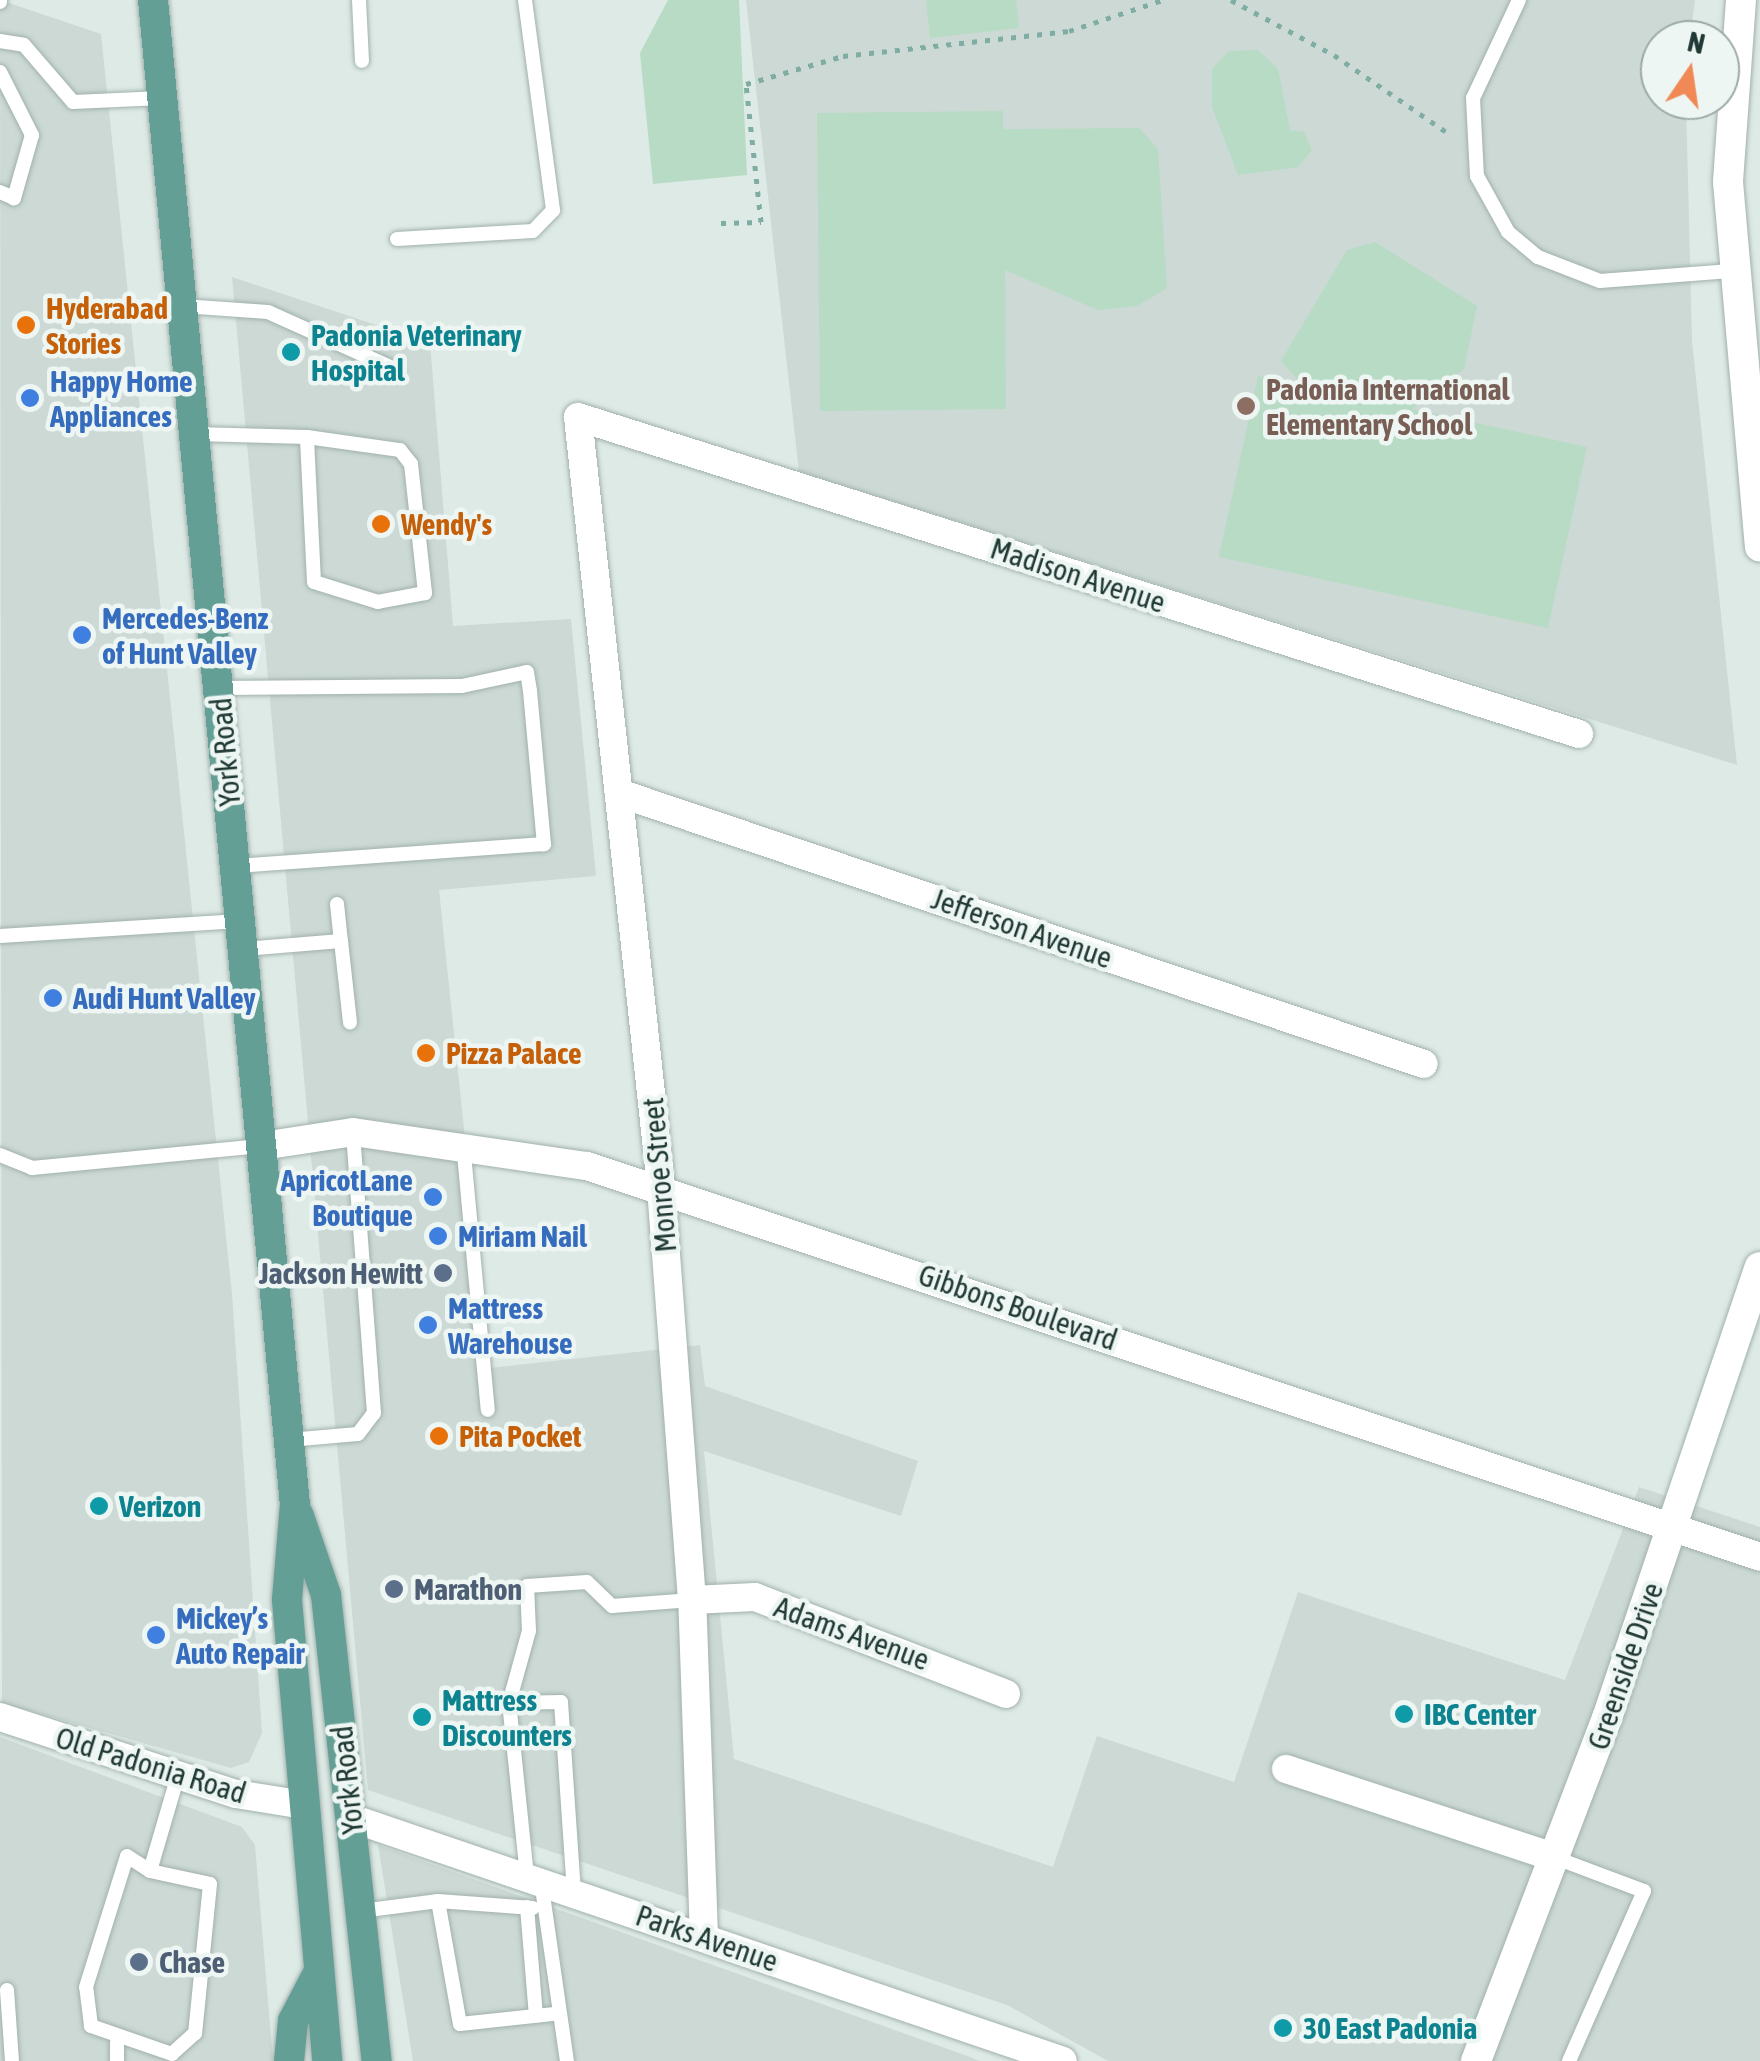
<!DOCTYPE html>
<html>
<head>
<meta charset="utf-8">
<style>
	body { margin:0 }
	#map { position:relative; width:1760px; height:2061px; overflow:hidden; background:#deeae6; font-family:"Asap Condensed",sans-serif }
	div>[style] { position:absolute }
	.built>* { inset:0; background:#ccd9d5 }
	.green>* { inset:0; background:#b7dbc4 }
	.path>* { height:5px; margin-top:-2.5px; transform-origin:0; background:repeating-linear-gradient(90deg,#7fada3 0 5px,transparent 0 13px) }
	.roads { filter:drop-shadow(0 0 2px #a1b1ad) drop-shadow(0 0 2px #a1b1ad) }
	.lane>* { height:14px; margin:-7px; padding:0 7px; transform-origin:7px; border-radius:7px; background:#fff }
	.street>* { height:28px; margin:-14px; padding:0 14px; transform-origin:14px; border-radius:14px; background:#fff }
	.secondary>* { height:30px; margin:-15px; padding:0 15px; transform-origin:15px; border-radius:15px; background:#fff }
	.primary>* { height:30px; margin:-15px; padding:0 15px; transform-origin:15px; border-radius:15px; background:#639f95 }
	.dots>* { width:28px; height:28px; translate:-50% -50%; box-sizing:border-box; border:5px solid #eef6f3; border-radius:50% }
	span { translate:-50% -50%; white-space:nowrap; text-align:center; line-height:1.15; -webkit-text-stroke:9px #eef6f3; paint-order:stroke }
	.food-label { font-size:30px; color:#c56008; font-weight:700 }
	.left { translate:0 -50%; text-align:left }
	.culture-label { font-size:30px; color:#0d838f; font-weight:700 }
	.shop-label { font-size:30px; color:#366cbe; font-weight:700 }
	.right { translate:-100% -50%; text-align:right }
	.education-label { font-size:30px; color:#785e54; font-weight:700 }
	.street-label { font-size:30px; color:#203934 }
	.service-label { font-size:30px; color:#4e5e75; font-weight:700 }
	.north { position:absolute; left:1640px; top:20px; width:100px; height:100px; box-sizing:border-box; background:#eef6f3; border:2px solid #9caaa7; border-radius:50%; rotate:13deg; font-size:28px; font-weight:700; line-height:40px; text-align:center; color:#203934 }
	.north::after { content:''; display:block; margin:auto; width:35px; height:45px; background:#f08956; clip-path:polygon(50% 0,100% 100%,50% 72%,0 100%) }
</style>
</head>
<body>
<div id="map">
	<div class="built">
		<i style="clip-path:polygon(0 0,101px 34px,232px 1294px,262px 1733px,249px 1762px,231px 1768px,2px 1703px)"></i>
		<i style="clip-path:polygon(746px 0,1695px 0,1690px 40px,1660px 40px,1660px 100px,1686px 100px,1692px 341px,1737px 765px,799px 472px)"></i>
		<i style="clip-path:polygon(232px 277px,430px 343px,453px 626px,571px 619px,596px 876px,439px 890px,489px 1368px,700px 1345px,705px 1386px,918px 1461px,901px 1516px,704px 1451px,734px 1759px,1053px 1867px,1097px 1736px,1234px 1782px,1298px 1592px,1565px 1680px,1639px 1487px,1760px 1527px,1760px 2061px,1108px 2061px,1007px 2005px,368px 1790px)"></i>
		<i style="clip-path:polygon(0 1737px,242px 1827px,255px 1845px,273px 2061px,0 2061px)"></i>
		<i style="clip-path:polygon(378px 1845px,970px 2057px,980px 2061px,413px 2061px)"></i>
	</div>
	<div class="green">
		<i style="clip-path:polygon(668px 0,739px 0,747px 175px,653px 184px,640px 53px)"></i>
		<i style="clip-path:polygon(926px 0,1016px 0,1019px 28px,930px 38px)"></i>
		<i style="clip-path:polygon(1258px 50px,1278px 69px,1290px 130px,1304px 132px,1312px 150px,1298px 167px,1238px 175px,1212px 107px,1212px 69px,1229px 51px)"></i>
		<i style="clip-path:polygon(1003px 111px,1003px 129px,1139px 128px,1158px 149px,1167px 288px,1137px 306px,1098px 310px,1005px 270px,1006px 409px,820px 411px,817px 113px)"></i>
		<i style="clip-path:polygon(1375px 242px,1477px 306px,1464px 369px,1412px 409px,1587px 447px,1548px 628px,1219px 557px,1258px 376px,1303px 386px,1281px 361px,1347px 250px)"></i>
	</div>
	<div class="path">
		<i style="left:1231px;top:0;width:117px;rotate:28.1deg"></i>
		<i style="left:1334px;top:55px;width:138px;rotate:34.4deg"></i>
		<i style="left:721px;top:223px;width:40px;rotate:-1.4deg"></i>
		<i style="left:761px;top:222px;width:139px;rotate:-96.2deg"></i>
		<i style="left:746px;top:84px;width:101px;rotate:-16.1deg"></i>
		<i style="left:843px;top:56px;width:227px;rotate:-6.3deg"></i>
		<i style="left:1069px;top:31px;width:99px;rotate:-18.3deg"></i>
	</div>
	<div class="roads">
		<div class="lane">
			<i style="left:359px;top:0;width:61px;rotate:87.2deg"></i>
			<i style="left:1519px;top:0;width:108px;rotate:115.1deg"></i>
			<i style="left:1473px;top:98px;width:78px;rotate:87.1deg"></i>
			<i style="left:1477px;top:176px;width:64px;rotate:61deg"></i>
			<i style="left:1508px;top:232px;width:39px;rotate:40deg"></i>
			<i style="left:1538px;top:257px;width:66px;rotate:21.2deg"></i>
			<i style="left:1600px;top:281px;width:131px;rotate:-4.4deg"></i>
			<i style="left:0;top:2px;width:2px;rotate:-90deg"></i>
			<i style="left:0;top:41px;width:24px;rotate:9deg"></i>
			<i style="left:24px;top:45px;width:75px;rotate:49.3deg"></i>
			<i style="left:73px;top:102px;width:89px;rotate:-2.6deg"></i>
			<i style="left:0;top:72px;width:71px;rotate:63.1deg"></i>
			<i style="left:32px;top:135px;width:66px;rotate:105.9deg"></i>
			<i style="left:14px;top:198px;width:15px;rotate:-157deg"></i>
			<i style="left:397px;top:239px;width:136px;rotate:-3.4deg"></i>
			<i style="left:533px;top:231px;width:29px;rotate:-46deg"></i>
			<i style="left:553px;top:210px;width:212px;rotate:-97.6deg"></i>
			<i style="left:183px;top:306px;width:85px;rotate:4deg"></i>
			<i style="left:268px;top:312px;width:141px;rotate:24.2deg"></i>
			<i style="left:196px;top:434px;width:111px;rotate:1.5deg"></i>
			<i style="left:307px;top:437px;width:94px;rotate:8deg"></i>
			<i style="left:400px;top:450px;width:18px;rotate:52deg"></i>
			<i style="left:411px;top:464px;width:130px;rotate:83.8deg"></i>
			<i style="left:425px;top:593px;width:48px;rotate:169.2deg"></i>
			<i style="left:378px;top:602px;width:67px;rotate:-162.6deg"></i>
			<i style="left:314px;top:582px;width:145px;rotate:-92.8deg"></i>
			<i style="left:219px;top:688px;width:243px;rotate:-0.5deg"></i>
			<i style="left:462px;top:686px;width:66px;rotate:-12.2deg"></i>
			<i style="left:527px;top:672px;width:19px;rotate:81deg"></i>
			<i style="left:530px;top:691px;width:154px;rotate:84.8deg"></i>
			<i style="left:544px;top:844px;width:309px;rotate:175.9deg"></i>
			<i style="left:337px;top:904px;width:37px;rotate:84deg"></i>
			<i style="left:0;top:936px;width:240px;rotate:-3.6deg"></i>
			<i style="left:244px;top:949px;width:97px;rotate:-4.7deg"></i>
			<i style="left:341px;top:941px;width:82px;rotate:83.7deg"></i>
			<i style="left:463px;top:1143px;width:268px;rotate:84.7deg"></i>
			<i style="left:0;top:1155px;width:35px;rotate:22deg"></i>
			<i style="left:32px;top:1168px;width:230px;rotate:-5.5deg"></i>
			<i style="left:289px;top:1440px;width:69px;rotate:-5deg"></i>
			<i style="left:358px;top:1434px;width:26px;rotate:-53deg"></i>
			<i style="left:374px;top:1413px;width:282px;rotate:-94.3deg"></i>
			<i style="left:509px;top:1703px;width:75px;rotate:-74.5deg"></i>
			<i style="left:529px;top:1631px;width:45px;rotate:-92.5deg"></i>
			<i style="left:527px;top:1586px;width:60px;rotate:-3.8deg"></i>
			<i style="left:587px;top:1582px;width:35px;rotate:44deg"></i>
			<i style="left:612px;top:1606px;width:80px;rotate:-4.3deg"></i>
			<i style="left:127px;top:1856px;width:27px;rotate:33deg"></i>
			<i style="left:150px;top:1871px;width:61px;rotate:12.2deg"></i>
			<i style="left:210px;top:1884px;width:150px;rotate:95.7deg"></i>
			<i style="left:195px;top:2033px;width:31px;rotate:138deg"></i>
			<i style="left:172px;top:2054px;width:86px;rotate:-160.9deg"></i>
			<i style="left:91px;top:2026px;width:39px;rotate:-97deg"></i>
			<i style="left:86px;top:1987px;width:137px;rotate:-72.6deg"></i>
			<i style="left:1556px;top:1858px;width:94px;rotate:20.6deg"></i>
			<i style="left:1644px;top:1891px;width:186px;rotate:113.8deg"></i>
			<i style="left:150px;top:1871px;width:100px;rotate:-73.7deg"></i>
			<i style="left:527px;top:1876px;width:174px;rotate:-95.9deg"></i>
			<i style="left:509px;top:1703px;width:52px;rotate:-1.1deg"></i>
			<i style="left:561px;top:1702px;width:190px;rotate:86.1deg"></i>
			<i style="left:541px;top:1881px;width:182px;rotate:81.8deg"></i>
			<i style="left:438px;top:1901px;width:95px;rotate:4.2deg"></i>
			<i style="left:527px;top:1907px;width:109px;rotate:85.3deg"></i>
			<i style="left:361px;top:1911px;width:78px;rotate:-7.4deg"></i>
			<i style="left:438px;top:1901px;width:125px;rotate:79.9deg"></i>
			<i style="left:460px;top:2024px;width:95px;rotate:-6.1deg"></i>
			<i style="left:7px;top:1990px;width:71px;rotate:86deg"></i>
			<i style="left:117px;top:2061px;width:19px;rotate:-90deg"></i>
		</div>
		<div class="street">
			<i style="left:619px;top:793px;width:849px;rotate:18.61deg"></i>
			<i style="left:262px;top:1146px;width:92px;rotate:-8.7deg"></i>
			<i style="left:353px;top:1132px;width:236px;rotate:8.3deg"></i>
			<i style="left:587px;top:1166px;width:1236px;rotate:18.43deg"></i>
			<i style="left:692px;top:1600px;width:63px;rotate:-2.7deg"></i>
			<i style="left:755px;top:1597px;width:269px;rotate:21.1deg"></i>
			<i style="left:0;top:1717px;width:248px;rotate:18.1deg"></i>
			<i style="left:236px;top:1794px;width:70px;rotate:9.1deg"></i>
			<i style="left:1286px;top:1769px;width:284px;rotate:18.2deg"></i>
			<i style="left:351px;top:1818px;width:752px;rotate:18.84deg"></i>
			<i style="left:704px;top:1937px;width:337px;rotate:-92deg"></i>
			<i style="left:692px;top:1600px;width:415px;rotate:-94.3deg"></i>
			<i style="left:661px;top:1186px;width:773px;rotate:-96.16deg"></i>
			<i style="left:578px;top:417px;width:1050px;rotate:17.57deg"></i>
		</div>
		<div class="secondary">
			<i style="left:1741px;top:0;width:182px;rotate:94.1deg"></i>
			<i style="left:1728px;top:182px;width:366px;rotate:85deg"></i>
			<i style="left:1476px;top:2061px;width:367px;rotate:-69.1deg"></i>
			<i style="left:1607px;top:1718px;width:476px;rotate:-71.3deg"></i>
		</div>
		<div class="primary">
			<i style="left:153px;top:0;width:1511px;rotate:84.61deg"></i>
			<i style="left:295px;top:1504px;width:96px;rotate:94.8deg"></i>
			<i style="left:287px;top:1600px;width:463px;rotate:85deg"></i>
			<i style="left:299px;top:1516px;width:83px;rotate:71.1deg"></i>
			<i style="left:326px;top:1595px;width:469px;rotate:83.8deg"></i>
			<i style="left:289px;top:2061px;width:40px;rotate:-84.3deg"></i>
			<i style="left:293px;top:2021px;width:56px;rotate:-62.5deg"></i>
		</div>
	</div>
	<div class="dots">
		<i style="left:26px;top:325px;background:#e8710a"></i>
		<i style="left:291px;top:352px;background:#0f9aa8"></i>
		<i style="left:30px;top:398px;background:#3f7fe0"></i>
		<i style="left:1246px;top:406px;background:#8d6e63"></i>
		<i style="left:381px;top:524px;background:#e8710a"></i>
		<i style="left:82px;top:635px;background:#3f7fe0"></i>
		<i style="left:53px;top:998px;background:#3f7fe0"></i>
		<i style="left:426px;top:1053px;background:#e8710a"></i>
		<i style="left:433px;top:1197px;background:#3f7fe0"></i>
		<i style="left:438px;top:1236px;background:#3f7fe0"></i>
		<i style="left:443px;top:1273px;background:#5c6f8a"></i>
		<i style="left:428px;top:1325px;background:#3f7fe0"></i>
		<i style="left:439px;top:1436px;background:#e8710a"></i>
		<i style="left:99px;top:1506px;background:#0f9aa8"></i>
		<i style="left:394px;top:1589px;background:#5c6f8a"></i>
		<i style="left:156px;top:1635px;background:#3f7fe0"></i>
		<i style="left:1404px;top:1714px;background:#0f9aa8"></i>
		<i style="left:422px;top:1717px;background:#0f9aa8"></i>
		<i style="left:139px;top:1962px;background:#5c6f8a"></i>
		<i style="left:1283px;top:2028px;background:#0f9aa8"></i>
	</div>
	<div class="food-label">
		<span class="left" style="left:46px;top:325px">Hyderabad<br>Stories</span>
		<span class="left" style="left:401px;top:524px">Wendy's</span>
		<span class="left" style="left:446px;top:1053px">Pizza Palace</span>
		<span class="left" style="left:459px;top:1436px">Pita Pocket</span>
	</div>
	<div class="culture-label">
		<span class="left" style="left:311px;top:352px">Padonia Veterinary<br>Hospital</span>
		<span class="left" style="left:119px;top:1506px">Verizon</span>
		<span class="left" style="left:442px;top:1717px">Mattress<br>Discounters</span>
		<span class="left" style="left:1424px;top:1714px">IBC Center</span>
		<span class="left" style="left:1303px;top:2028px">30 East Padonia</span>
	</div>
	<div class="shop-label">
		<span class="left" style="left:50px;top:398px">Happy Home<br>Appliances</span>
		<span class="left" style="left:102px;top:635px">Mercedes-Benz<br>of Hunt Valley</span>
		<span class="left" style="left:73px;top:998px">Audi Hunt Valley</span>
		<span class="right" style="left:413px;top:1197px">ApricotLane<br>Boutique</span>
		<span class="left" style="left:458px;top:1236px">Miriam Nail</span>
		<span class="left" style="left:448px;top:1325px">Mattress<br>Warehouse</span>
		<span class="left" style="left:176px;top:1635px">Mickey’s<br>Auto Repair</span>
	</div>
	<div class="education-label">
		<span class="left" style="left:1266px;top:406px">Padonia International<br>Elementary School</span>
	</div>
	<div class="street-label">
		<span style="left:1078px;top:575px;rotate:18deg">Madison Avenue</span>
		<span style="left:225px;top:752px;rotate:-95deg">York Road</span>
		<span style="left:1022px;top:928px;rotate:19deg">Jefferson Avenue</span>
		<span style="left:659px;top:1175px;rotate:-95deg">Monroe Street</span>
		<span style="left:1018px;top:1307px;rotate:19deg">Gibbons Boulevard</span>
		<span style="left:852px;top:1633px;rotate:20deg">Adams Avenue</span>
		<span style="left:1625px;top:1666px;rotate:-71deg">Greenside Drive</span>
		<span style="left:151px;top:1765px;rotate:17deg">Old Padonia Road</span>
		<span style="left:347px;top:1780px;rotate:-96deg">York Road</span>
		<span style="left:707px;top:1938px;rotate:19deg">Parks Avenue</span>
	</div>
	<div class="service-label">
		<span class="right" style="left:423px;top:1273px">Jackson Hewitt</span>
		<span class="left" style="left:414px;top:1589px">Marathon</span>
		<span class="left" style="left:159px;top:1962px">Chase</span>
	</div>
	<div class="north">N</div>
</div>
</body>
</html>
